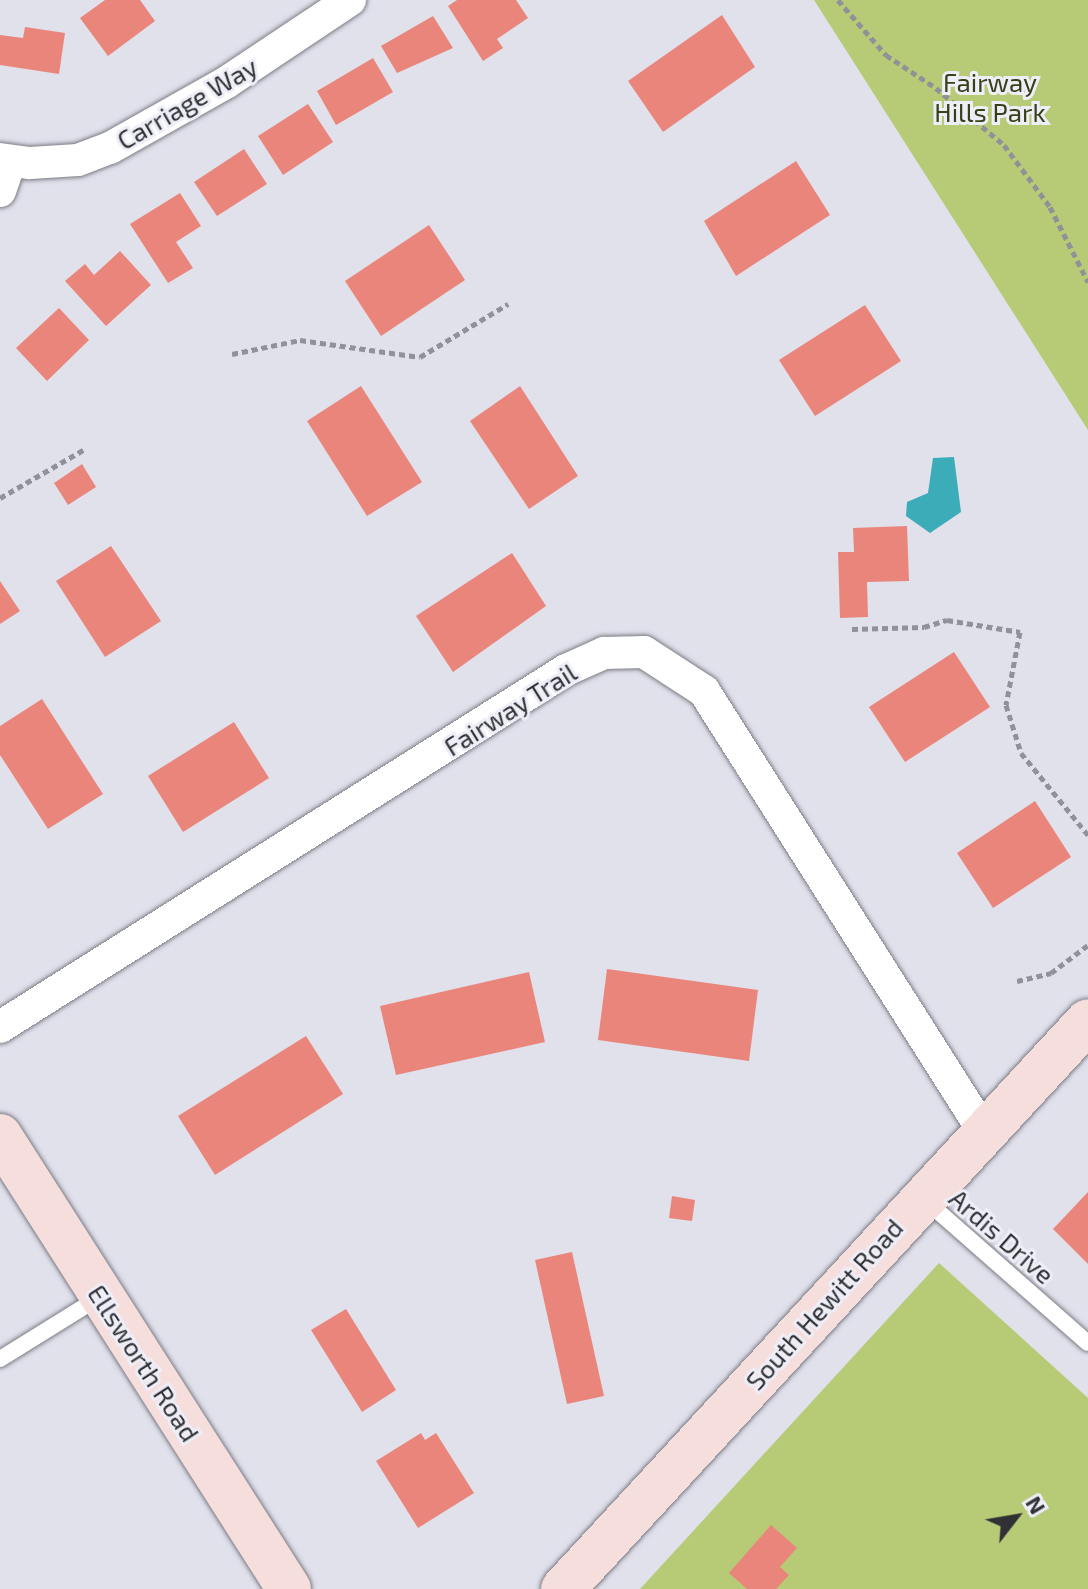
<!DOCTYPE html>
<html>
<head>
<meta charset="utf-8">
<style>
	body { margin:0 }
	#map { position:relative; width:1088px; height:1589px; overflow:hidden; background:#e0e1eb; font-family:"Exo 2",sans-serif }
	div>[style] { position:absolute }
	.green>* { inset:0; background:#b7ca76 }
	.water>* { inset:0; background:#3cacb8 }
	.building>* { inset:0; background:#ea857b }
	.path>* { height:5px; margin-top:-2.5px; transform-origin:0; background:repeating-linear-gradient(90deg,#919198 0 6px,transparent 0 10px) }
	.roads { filter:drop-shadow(0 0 2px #7c7d86) drop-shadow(0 0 2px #7c7d86) }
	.lane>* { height:16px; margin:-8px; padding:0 8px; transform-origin:8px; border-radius:8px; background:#fff }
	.street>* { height:32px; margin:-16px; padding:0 16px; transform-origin:16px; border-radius:16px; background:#fff }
	.secondary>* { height:44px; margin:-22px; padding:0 22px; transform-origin:22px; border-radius:22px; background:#f6dedc }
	span { translate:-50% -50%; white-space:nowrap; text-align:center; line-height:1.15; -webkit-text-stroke:6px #eeeef8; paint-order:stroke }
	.park-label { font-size:26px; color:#384018 }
	.street-label { font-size:26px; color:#313135 }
	.north { position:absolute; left:976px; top:1477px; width:80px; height:80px; -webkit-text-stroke:6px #eeeef8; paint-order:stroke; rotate:59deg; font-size:22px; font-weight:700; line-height:32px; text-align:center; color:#313135 }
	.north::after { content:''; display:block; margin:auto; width:28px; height:36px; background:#313135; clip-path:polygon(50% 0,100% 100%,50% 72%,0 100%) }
</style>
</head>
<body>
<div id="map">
	<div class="green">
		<i style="clip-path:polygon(814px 0,1088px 0,1088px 430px)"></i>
		<i style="clip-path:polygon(939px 1263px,1088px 1398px,1088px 1589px,640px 1589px)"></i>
	</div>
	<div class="water">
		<i style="clip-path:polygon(954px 457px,961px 512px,930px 533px,906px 516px,907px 502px,928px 493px,933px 458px)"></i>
	</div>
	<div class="building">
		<i style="clip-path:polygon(105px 0,140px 0,155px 21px,108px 56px,80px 18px)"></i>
		<i style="clip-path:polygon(457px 0,516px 0,528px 18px,497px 39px,503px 48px,483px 61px,448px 6px)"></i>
		<i style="clip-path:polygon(722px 15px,755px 67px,663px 132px,628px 81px)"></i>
		<i style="clip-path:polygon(433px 16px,453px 48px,397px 73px,381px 46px)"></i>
		<i style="clip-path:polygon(25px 27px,65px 33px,59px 74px,0 65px,0 35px,23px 38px)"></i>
		<i style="clip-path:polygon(373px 58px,393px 92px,336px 125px,317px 91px)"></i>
		<i style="clip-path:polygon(308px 104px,333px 142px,283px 175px,258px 136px)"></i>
		<i style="clip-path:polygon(244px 149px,267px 184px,217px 216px,194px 182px)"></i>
		<i style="clip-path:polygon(796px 161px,830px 215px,736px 276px,704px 221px)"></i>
		<i style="clip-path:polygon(180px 193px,201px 226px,176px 242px,193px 268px,168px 283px,130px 224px)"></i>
		<i style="clip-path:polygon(429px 225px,465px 280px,381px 336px,345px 281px)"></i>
		<i style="clip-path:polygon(120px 251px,151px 285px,106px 326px,65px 281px,85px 264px,94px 275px)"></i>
		<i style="clip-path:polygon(865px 305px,901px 361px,815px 416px,779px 360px)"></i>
		<i style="clip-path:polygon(59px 308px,89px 340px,47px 381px,16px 348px)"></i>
		<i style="clip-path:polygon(361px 386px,422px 482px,367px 516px,307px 421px)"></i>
		<i style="clip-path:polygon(520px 386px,578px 476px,529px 509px,470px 421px)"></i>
		<i style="clip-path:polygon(82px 464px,96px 487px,68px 505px,54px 483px)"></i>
		<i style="clip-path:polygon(907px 526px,909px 581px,867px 582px,868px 617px,840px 618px,838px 552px,854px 552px,853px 528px)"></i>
		<i style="clip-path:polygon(111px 546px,161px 621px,105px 657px,56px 581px)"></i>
		<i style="clip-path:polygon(512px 553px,546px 606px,453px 672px,416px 616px)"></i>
		<i style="clip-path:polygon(0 581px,20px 611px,0 624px)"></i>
		<i style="clip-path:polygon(954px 652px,990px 707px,905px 762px,869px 707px)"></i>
		<i style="clip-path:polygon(42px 699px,103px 794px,48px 829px,0 755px,0 726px)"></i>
		<i style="clip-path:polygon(234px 722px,269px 778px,183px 832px,148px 776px)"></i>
		<i style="clip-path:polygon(1035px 801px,1071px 857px,993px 908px,957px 853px)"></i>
		<i style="clip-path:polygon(607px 969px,758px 990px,749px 1061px,598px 1040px)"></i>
		<i style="clip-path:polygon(529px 972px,545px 1042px,396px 1075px,380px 1006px)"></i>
		<i style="clip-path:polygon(306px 1036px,343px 1094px,215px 1175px,178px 1116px)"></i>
		<i style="clip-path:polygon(1088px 1192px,1088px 1264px,1053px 1229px)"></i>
		<i style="clip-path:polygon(672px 1196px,695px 1200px,692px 1221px,669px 1218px)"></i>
		<i style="clip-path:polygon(572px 1252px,604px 1396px,567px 1404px,535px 1260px)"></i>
		<i style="clip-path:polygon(346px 1309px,396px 1390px,362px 1412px,311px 1330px)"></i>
		<i style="clip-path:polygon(421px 1433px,425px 1440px,436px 1433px,474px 1493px,418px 1528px,376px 1461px)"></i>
		<i style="clip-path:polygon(771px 1525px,797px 1548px,780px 1567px,789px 1575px,776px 1589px,747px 1589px,729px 1573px)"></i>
	</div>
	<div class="path">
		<i style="left:838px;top:0;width:73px;rotate:48.9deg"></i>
		<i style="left:886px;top:55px;width:60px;rotate:33.4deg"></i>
		<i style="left:936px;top:88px;width:89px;rotate:40deg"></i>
		<i style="left:1004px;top:145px;width:77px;rotate:53.4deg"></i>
		<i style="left:1050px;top:207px;width:84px;rotate:63.1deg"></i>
		<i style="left:232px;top:354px;width:69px;rotate:-11.6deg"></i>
		<i style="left:300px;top:340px;width:121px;rotate:8.1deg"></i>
		<i style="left:420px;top:357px;width:103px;rotate:-31.1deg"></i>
		<i style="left:0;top:498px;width:98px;rotate:-30deg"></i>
		<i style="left:852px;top:629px;width:72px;rotate:-1.6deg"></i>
		<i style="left:924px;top:627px;width:24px;rotate:-17deg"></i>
		<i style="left:947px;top:620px;width:74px;rotate:9.3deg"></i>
		<i style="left:1020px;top:632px;width:74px;rotate:100.9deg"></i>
		<i style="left:1006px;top:705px;width:50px;rotate:72.6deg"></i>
		<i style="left:1021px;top:753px;width:106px;rotate:50.7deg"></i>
		<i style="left:1017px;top:981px;width:35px;rotate:-13deg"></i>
		<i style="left:1051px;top:973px;width:46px;rotate:-37.1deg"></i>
	</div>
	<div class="roads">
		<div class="lane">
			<i style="left:924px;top:1199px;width:218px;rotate:41.3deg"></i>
			<i style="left:0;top:1359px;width:118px;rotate:-31.8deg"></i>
		</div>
		<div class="street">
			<i style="left:0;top:159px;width:30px;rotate:8deg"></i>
			<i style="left:30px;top:163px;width:48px;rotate:-3.6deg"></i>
			<i style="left:78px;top:160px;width:34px;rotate:-21deg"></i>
			<i style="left:110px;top:148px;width:134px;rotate:-29.4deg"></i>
			<i style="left:227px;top:82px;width:148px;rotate:-33.7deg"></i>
			<i style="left:0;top:191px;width:31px;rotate:-71deg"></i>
			<i style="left:0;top:1027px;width:669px;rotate:-32.24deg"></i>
			<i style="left:566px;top:670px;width:42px;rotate:-24.1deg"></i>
			<i style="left:604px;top:653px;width:40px;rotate:-1.4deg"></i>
			<i style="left:644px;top:652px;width:72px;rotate:33deg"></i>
			<i style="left:704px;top:691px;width:522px;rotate:57.59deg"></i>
		</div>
		<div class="secondary">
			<i style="left:0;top:1136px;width:537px;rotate:57.46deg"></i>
			<i style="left:563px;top:1589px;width:773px;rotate:-47.25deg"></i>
		</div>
	</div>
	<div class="park-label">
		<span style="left:990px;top:97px">Fairway<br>Hills Park</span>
	</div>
	<div class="street-label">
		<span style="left:187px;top:103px;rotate:-30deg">Carriage Way</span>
		<span style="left:510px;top:709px;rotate:-32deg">Fairway Trail</span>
		<span style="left:1002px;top:1236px;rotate:41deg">Ardis Drive</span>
		<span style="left:824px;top:1304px;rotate:-48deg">South Hewitt Road</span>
		<span style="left:144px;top:1363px;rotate:57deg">Ellsworth Road</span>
	</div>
	<div class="north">N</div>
</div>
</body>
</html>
